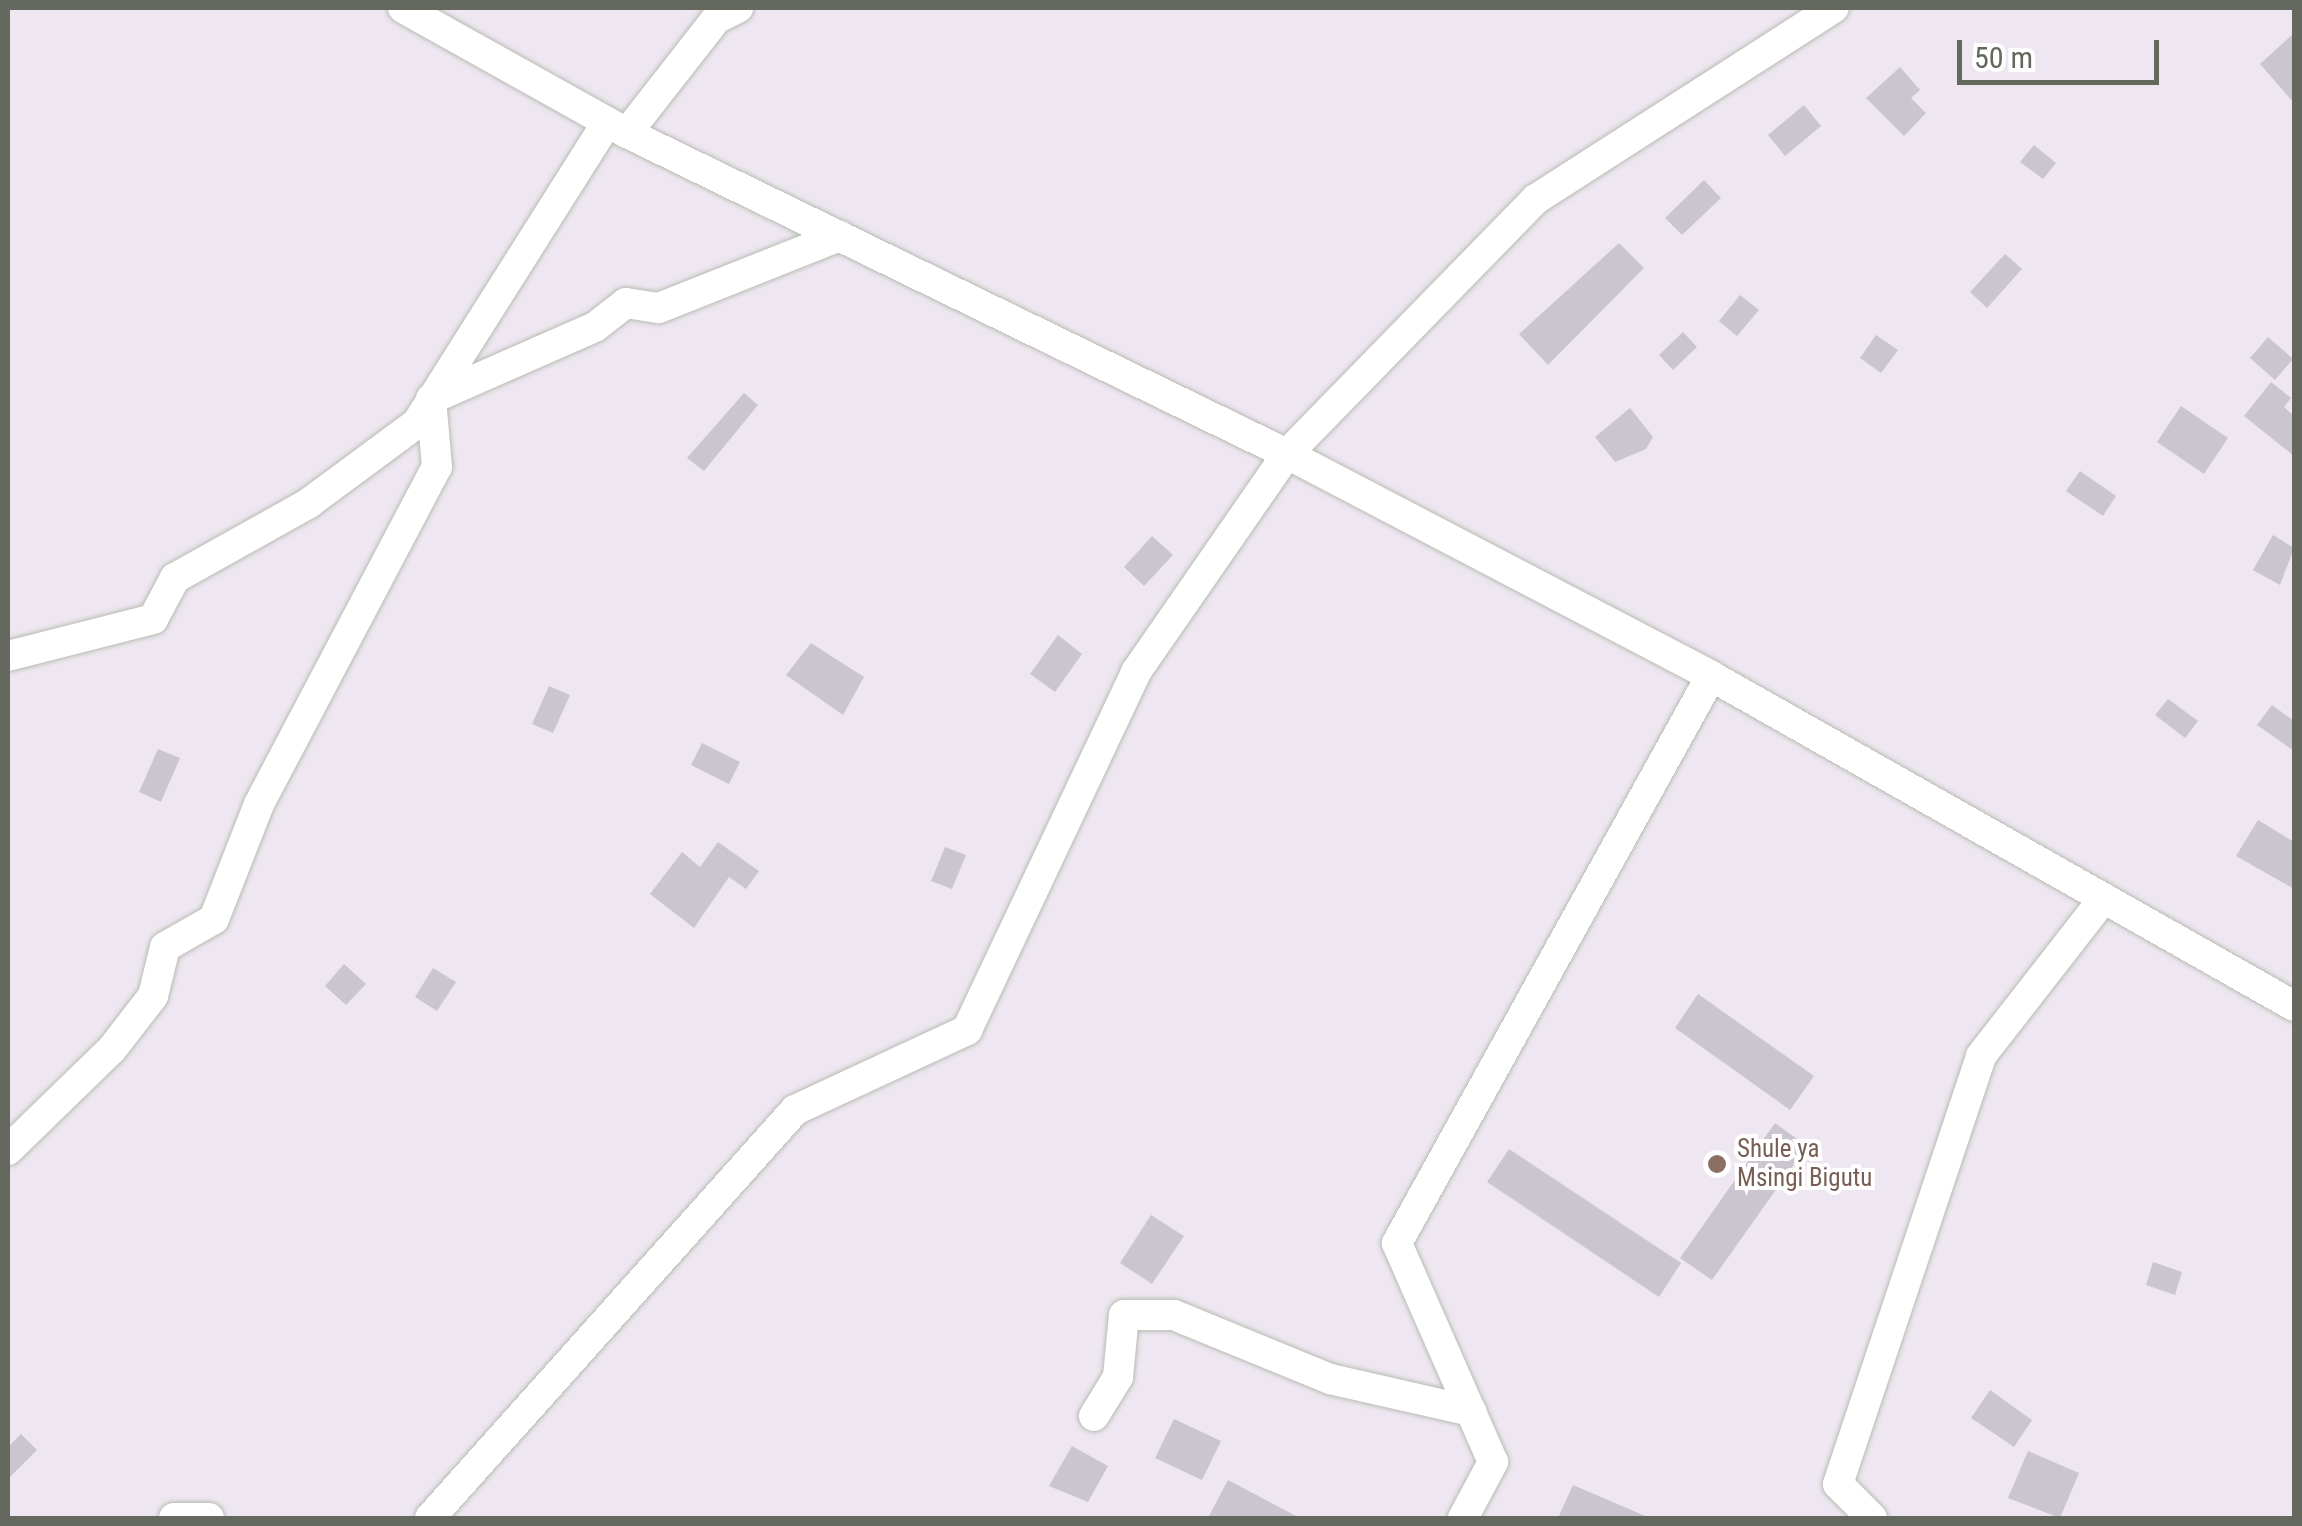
<!DOCTYPE html>
<html>
<head>
<meta charset="utf-8">
<style>
	body { margin:0 }
	#map { position:relative; width:2302px; height:1526px; overflow:hidden; background:#eee7f1; font-family:"Roboto Condensed",sans-serif }
	div>[style] { position:absolute }
	.building>* { inset:0; background:#cac5cf }
	.roads { filter:drop-shadow(0 0 2px #b8bcb4) drop-shadow(0 0 2px #b8bcb4) }
	.minor>* { height:30px; margin:-15px; padding:0 15px; transform-origin:15px; border-radius:15px; background:#fff }
	.dots>* { width:28px; height:28px; translate:-50% -50%; box-sizing:border-box; border:5px solid #fff; border-radius:50% }
	span { translate:-50% -50%; white-space:nowrap; text-align:center; line-height:1.15; -webkit-text-stroke:8px #fff; paint-order:stroke }
	.education-label { font-size:25px; color:#785e54 }
	.left { translate:0 -50%; text-align:left }
	.frame { position:absolute; inset:0; border:10px solid #64685e; pointer-events:none }
	.scale { position:absolute; left:1957px; top:40px; width:202px; height:45px; box-sizing:border-box; border:5px solid #64685e; border-top:0; padding-left:12px; font-size:30px; line-height:35px; white-space:nowrap; color:#64685e; -webkit-text-stroke:8px #fff; paint-order:stroke }
</style>
</head>
<body>
<div id="map">
	<div class="building">
		<i style="clip-path:polygon(2294px 33px,2294px 103px,2260px 64px)"></i>
		<i style="clip-path:polygon(1900px 67px,1920px 90px,1911px 98px,1926px 113px,1904px 136px,1866px 98px)"></i>
		<i style="clip-path:polygon(1804px 105px,1821px 126px,1785px 156px,1768px 135px)"></i>
		<i style="clip-path:polygon(2034px 145px,2056px 163px,2043px 179px,2020px 162px)"></i>
		<i style="clip-path:polygon(1704px 180px,1721px 198px,1682px 235px,1665px 218px)"></i>
		<i style="clip-path:polygon(1619px 243px,1644px 268px,1548px 365px,1519px 334px)"></i>
		<i style="clip-path:polygon(2005px 254px,2022px 269px,1987px 308px,1970px 292px)"></i>
		<i style="clip-path:polygon(1740px 295px,1759px 310px,1737px 336px,1719px 321px)"></i>
		<i style="clip-path:polygon(1683px 332px,1697px 347px,1673px 370px,1659px 355px)"></i>
		<i style="clip-path:polygon(1876px 335px,1898px 350px,1881px 373px,1860px 358px)"></i>
		<i style="clip-path:polygon(2268px 337px,2293px 359px,2275px 380px,2250px 358px)"></i>
		<i style="clip-path:polygon(2271px 382px,2291px 398px,2284px 407px,2294px 416px,2294px 456px,2244px 416px)"></i>
		<i style="clip-path:polygon(744px 393px,758px 405px,704px 471px,687px 458px)"></i>
		<i style="clip-path:polygon(2181px 406px,2228px 438px,2204px 474px,2157px 442px)"></i>
		<i style="clip-path:polygon(1630px 408px,1653px 437px,1646px 449px,1615px 462px,1595px 437px)"></i>
		<i style="clip-path:polygon(2080px 471px,2116px 496px,2103px 516px,2066px 491px)"></i>
		<i style="clip-path:polygon(2273px 535px,2294px 548px,2280px 585px,2253px 570px)"></i>
		<i style="clip-path:polygon(1152px 536px,1173px 555px,1144px 586px,1124px 567px)"></i>
		<i style="clip-path:polygon(1058px 635px,1082px 654px,1055px 692px,1030px 674px)"></i>
		<i style="clip-path:polygon(811px 643px,864px 677px,843px 715px,786px 675px)"></i>
		<i style="clip-path:polygon(549px 686px,570px 695px,553px 733px,532px 724px)"></i>
		<i style="clip-path:polygon(2168px 699px,2198px 721px,2185px 738px,2155px 715px)"></i>
		<i style="clip-path:polygon(2272px 705px,2294px 721px,2294px 751px,2257px 725px)"></i>
		<i style="clip-path:polygon(702px 743px,740px 762px,729px 784px,691px 765px)"></i>
		<i style="clip-path:polygon(158px 749px,180px 758px,161px 802px,139px 792px)"></i>
		<i style="clip-path:polygon(2258px 820px,2294px 842px,2294px 889px,2236px 856px)"></i>
		<i style="clip-path:polygon(718px 842px,759px 871px,746px 889px,729px 877px,694px 928px,650px 894px,682px 852px,700px 867px)"></i>
		<i style="clip-path:polygon(945px 847px,966px 855px,952px 889px,931px 881px)"></i>
		<i style="clip-path:polygon(344px 964px,366px 984px,346px 1005px,325px 986px)"></i>
		<i style="clip-path:polygon(433px 968px,456px 982px,437px 1011px,415px 997px)"></i>
		<i style="clip-path:polygon(1698px 994px,1814px 1076px,1790px 1110px,1675px 1028px)"></i>
		<i style="clip-path:polygon(1775px 1123px,1807px 1146px,1712px 1280px,1680px 1258px)"></i>
		<i style="clip-path:polygon(1509px 1149px,1681px 1263px,1659px 1297px,1487px 1182px)"></i>
		<i style="clip-path:polygon(1151px 1215px,1184px 1236px,1152px 1284px,1120px 1263px)"></i>
		<i style="clip-path:polygon(2153px 1262px,2182px 1272px,2175px 1295px,2146px 1285px)"></i>
		<i style="clip-path:polygon(1990px 1390px,2032px 1420px,2014px 1447px,1971px 1418px)"></i>
		<i style="clip-path:polygon(1174px 1419px,1221px 1441px,1202px 1480px,1155px 1458px)"></i>
		<i style="clip-path:polygon(21px 1434px,37px 1450px,8px 1479px,8px 1447px)"></i>
		<i style="clip-path:polygon(1072px 1446px,1108px 1466px,1088px 1502px,1049px 1486px)"></i>
		<i style="clip-path:polygon(2028px 1451px,2079px 1473px,2060px 1518px,2008px 1498px)"></i>
		<i style="clip-path:polygon(1228px 1480px,1300px 1518px,1208px 1518px)"></i>
		<i style="clip-path:polygon(1573px 1485px,1650px 1518px,1558px 1518px)"></i>
	</div>
	<div class="roads">
		<div class="minor">
			<i style="left:403px;top:8px;width:257px;rotate:29.2deg"></i>
			<i style="left:627px;top:133px;width:734px;rotate:25.94deg"></i>
			<i style="left:1287px;top:454px;width:479px;rotate:27.6deg"></i>
			<i style="left:1711px;top:676px;width:670px;rotate:29.51deg"></i>
			<i style="left:627px;top:133px;width:145px;rotate:-52deg"></i>
			<i style="left:716px;top:19px;width:25px;rotate:-27deg"></i>
			<i style="left:8px;top:656px;width:150px;rotate:-14.3deg"></i>
			<i style="left:153px;top:619px;width:47px;rotate:-61.8deg"></i>
			<i style="left:175px;top:578px;width:154px;rotate:-29.2deg"></i>
			<i style="left:309px;top:503px;width:134px;rotate:-36.5deg"></i>
			<i style="left:417px;top:423px;width:356px;rotate:-57.7deg"></i>
			<i style="left:8px;top:1150px;width:145px;rotate:-44.2deg"></i>
			<i style="left:112px;top:1049px;width:67px;rotate:-52.3deg"></i>
			<i style="left:153px;top:996px;width:50px;rotate:-76.2deg"></i>
			<i style="left:165px;top:947px;width:56px;rotate:-29.7deg"></i>
			<i style="left:214px;top:919px;width:123px;rotate:-68.6deg"></i>
			<i style="left:259px;top:804px;width:381px;rotate:-62.2deg"></i>
			<i style="left:437px;top:467px;width:68px;rotate:-95deg"></i>
			<i style="left:431px;top:399px;width:179px;rotate:-23.7deg"></i>
			<i style="left:595px;top:327px;width:39px;rotate:-38deg"></i>
			<i style="left:626px;top:303px;width:33px;rotate:9deg"></i>
			<i style="left:659px;top:308px;width:195px;rotate:-21.7deg"></i>
			<i style="left:1094px;top:1416px;width:46px;rotate:-58.4deg"></i>
			<i style="left:1118px;top:1377px;width:62px;rotate:-84.5deg"></i>
			<i style="left:1124px;top:1315px;width:50px"></i>
			<i style="left:1174px;top:1315px;width:169px;rotate:22.3deg"></i>
			<i style="left:1330px;top:1379px;width:145px;rotate:12.8deg"></i>
			<i style="left:174px;top:1518px;width:35px"></i>
			<i style="left:430px;top:1518px;width:547px;rotate:-48.18deg"></i>
			<i style="left:795px;top:1110px;width:190px;rotate:-24.9deg"></i>
			<i style="left:967px;top:1030px;width:396px;rotate:-64.7deg"></i>
			<i style="left:1136px;top:672px;width:265px;rotate:-55.3deg"></i>
			<i style="left:1287px;top:454px;width:356px;rotate:-45.7deg"></i>
			<i style="left:1536px;top:199px;width:354px;rotate:-32.7deg"></i>
			<i style="left:1463px;top:1518px;width:64px;rotate:-61.8deg"></i>
			<i style="left:1493px;top:1462px;width:239px;rotate:-113.7deg"></i>
			<i style="left:1397px;top:1243px;width:648px;rotate:-61.02deg"></i>
			<i style="left:1872px;top:1518px;width:48px;rotate:-135deg"></i>
			<i style="left:1838px;top:1484px;width:451px;rotate:-71.5deg"></i>
			<i style="left:1981px;top:1056px;width:200px;rotate:-52.1deg"></i>
		</div>
	</div>
	<div class="dots">
		<i style="left:1717px;top:1164px;background:#8d6e63"></i>
	</div>
	<div class="education-label">
		<span class="left" style="left:1737px;top:1164px">Shule ya<br>Msingi Bigutu</span>
	</div>
	<div class="frame"></div>
	<div class="scale">50 m</div>
</div>
</body>
</html>
